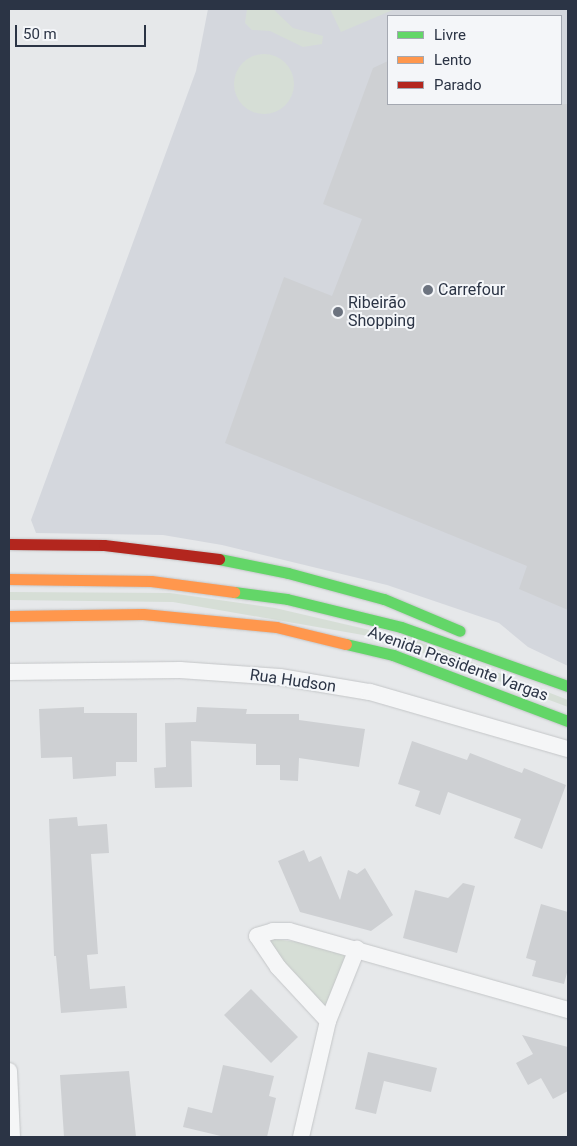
<!DOCTYPE html>
<html>
<head>
<meta charset="utf-8">
<style>
	body { margin:0 }
	#map { position:relative; width:577px; height:1146px; overflow:hidden; background:#e6e8ea; font-family:Roboto,sans-serif }
	div>[style] { position:absolute }
	.built>* { inset:0; background:#d4d7dd }
	.green>* { inset:0; background:#d6ded6 }
	.round { border-radius:50% }
	.building>* { inset:0; background:#ced0d3 }
	.roads { filter:drop-shadow(0 0 1px #c4c6c8) drop-shadow(0 0 1px #c4c6c8) }
	.street>* { height:16px; margin:-8px; padding:0 8px; transform-origin:8px; border-radius:8px; background:#f5f6f7 }
	.fast>* { height:11px; margin:-5.5px; padding:0 5.5px; transform-origin:5.5px; border-radius:5.5px; background:#63d668 }
	.slow>* { height:11px; margin:-5.5px; padding:0 5.5px; transform-origin:5.5px; border-radius:5.5px; background:#ff974d }
	.jam>* { height:11px; margin:-5.5px; padding:0 5.5px; transform-origin:5.5px; border-radius:5.5px; background:#b3261e }
	.dots>* { width:14px; height:14px; translate:-50% -50%; box-sizing:border-box; border:2px solid #f4f6f9; border-radius:50% }
	span { translate:-50% -50%; white-space:nowrap; text-align:center; line-height:1.15; -webkit-text-stroke:4px #f4f6f9; paint-order:stroke }
	.poi-label { font-size:16px; color:#2b3445 }
	.left { translate:0 -50%; text-align:left }
	.street-label { font-size:16px; color:#2b3445 }
	.frame { position:absolute; inset:0; border:10px solid #2b3445; pointer-events:none }
	.legend { position:absolute; left:387px; top:15px; width:175px; height:90px; box-sizing:border-box; background:#f4f6f9; border:1px solid #a4a8b1; margin:0; padding:6px 9px; list-style:none; font-size:15px; color:#2b3445 }
	.legend li { display:flex; align-items:center; gap:10px; height:25px }
	.legend b { width:25px; border:1px solid #a4a8b1 }
	.scale { position:absolute; left:15px; top:25px; width:131px; height:22px; box-sizing:border-box; border:2px solid #2b3445; border-top:0; padding-left:6px; font-size:15px; line-height:18px; white-space:nowrap; color:#2b3445; -webkit-text-stroke:4px #f4f6f9; paint-order:stroke }
</style>
</head>
<body>
<div id="map">
	<div class="built">
		<i style="clip-path:polygon(evenodd,208px 9px,568px 9px,568px 666px,528px 647px,499px 623px,387px 585px,222px 545px,163px 535px,36px 533px,31px 520px,196px 71px,208px 9px,388px 16px,561px 16px,561px 104px,388px 104px,388px 16px)"></i>
	</div>
	<div class="green">
		<i style="clip-path:polygon(247px 9px,273px 9px,293px 28px,323px 36px,322px 44px,303px 47px,270px 31px,252px 30px,245px 23px)"></i>
		<i style="clip-path:polygon(330px 9px,395px 9px,341px 32px)"></i>
		<i class="round" style="left:234px;top:54px;width:60px;height:60px"></i>
		<i style="clip-path:polygon(9px 592px,170px 593px,275px 608px,417px 641px,568px 700px,568px 707px,386px 639px,173px 602px,9px 600px)"></i>
		<i style="clip-path:polygon(264px 938px,352px 948px,327px 1016px)"></i>
	</div>
	<div class="building">
		<i style="clip-path:polygon(388px 61px,388px 104px,568px 104px,568px 610px,519px 589px,527px 566px,225px 443px,284px 277px,332px 296px,362px 219px,323px 204px,373px 68px)"></i>
		<i style="clip-path:polygon(84px 707px,84px 713px,137px 713px,137px 762px,116px 762px,116px 776px,73px 779px,72px 757px,41px 758px,39px 709px)"></i>
		<i style="clip-path:polygon(197px 707px,247px 709px,246px 714px,299px 714px,299px 720px,365px 729px,359px 767px,299px 758px,298px 781px,280px 780px,280px 765px,256px 765px,256px 744px,191px 741px,192px 787px,155px 788px,154px 768px,166px 767px,165px 723px,196px 722px)"></i>
		<i style="clip-path:polygon(412px 741px,467px 760px,470px 753px,522px 773px,524px 768px,566px 785px,542px 849px,514px 838px,521px 819px,448px 792px,440px 815px,415px 806px,420px 791px,398px 784px)"></i>
		<i style="clip-path:polygon(77px 817px,78px 826px,107px 824px,109px 853px,91px 854px,98px 954px,87px 955px,90px 989px,125px 986px,127px 1008px,61px 1013px,56px 956px,54px 956px,49px 819px)"></i>
		<i style="clip-path:polygon(304px 850px,309px 862px,321px 856px,340px 900px,348px 870px,357px 874px,365px 868px,393px 915px,371px 931px,300px 912px,278px 861px)"></i>
		<i style="clip-path:polygon(463px 883px,475px 886px,457px 953px,403px 938px,415px 890px,448px 898px)"></i>
		<i style="clip-path:polygon(541px 904px,568px 912px,568px 969px,564px 984px,532px 976px,536px 961px,526px 958px)"></i>
		<i style="clip-path:polygon(251px 989px,298px 1037px,271px 1063px,224px 1015px)"></i>
		<i style="clip-path:polygon(522px 1035px,568px 1047px,568px 1091px,553px 1099px,541px 1078px,528px 1085px,516px 1063px,533px 1054px)"></i>
		<i style="clip-path:polygon(368px 1052px,437px 1068px,431px 1092px,384px 1081px,376px 1114px,355px 1109px)"></i>
		<i style="clip-path:polygon(223px 1065px,274px 1076px,269px 1096px,276px 1098px,267px 1137px,225px 1137px,183px 1127px,188px 1107px,212px 1113px)"></i>
		<i style="clip-path:polygon(129px 1071px,136px 1137px,64px 1137px,60px 1075px)"></i>
	</div>
	<div class="roads">
		<div class="street">
			<i style="left:9px;top:672px;width:171px;rotate:-0.7deg"></i>
			<i style="left:180px;top:670px;width:100px;rotate:4deg"></i>
			<i style="left:280px;top:677px;width:91px;rotate:9.5deg"></i>
			<i style="left:370px;top:692px;width:206px;rotate:16.1deg"></i>
			<i style="left:328px;top:1021px;width:74px;rotate:-132.8deg"></i>
			<i style="left:278px;top:967px;width:37px;rotate:-124deg"></i>
			<i style="left:257px;top:936px;width:17px;rotate:-17deg"></i>
			<i style="left:273px;top:931px;width:16px"></i>
			<i style="left:289px;top:931px;width:290px;rotate:15.8deg"></i>
			<i style="left:9px;top:1071px;width:66px;rotate:87.4deg"></i>
			<i style="left:301px;top:1137px;width:119px;rotate:-76.9deg"></i>
			<i style="left:328px;top:1021px;width:78px;rotate:-68.1deg"></i>
		</div>
		<div class="fast">
			<i style="left:219px;top:559px;width:70px;rotate:11.5deg"></i>
			<i style="left:288px;top:573px;width:99px;rotate:15.2deg"></i>
			<i style="left:384px;top:599px;width:82px;rotate:22.8deg"></i>
			<i style="left:234px;top:592px;width:53px;rotate:7.5deg"></i>
			<i style="left:287px;top:599px;width:117px;rotate:13.8deg"></i>
			<i style="left:401px;top:627px;width:177px;rotate:19.5deg"></i>
			<i style="left:346px;top:644px;width:48px;rotate:13.2deg"></i>
			<i style="left:393px;top:655px;width:187px;rotate:20.7deg"></i>
		</div>
		<div class="slow">
			<i style="left:9px;top:579px;width:142px;rotate:0.8deg"></i>
			<i style="left:151px;top:581px;width:84px;rotate:7.5deg"></i>
			<i style="left:9px;top:616px;width:134px;rotate:-0.9deg"></i>
			<i style="left:143px;top:614px;width:134px;rotate:5.6deg"></i>
			<i style="left:276px;top:627px;width:72px;rotate:13.7deg"></i>
		</div>
		<div class="jam">
			<i style="left:9px;top:544px;width:95px;rotate:0.6deg"></i>
			<i style="left:104px;top:545px;width:116px;rotate:6.9deg"></i>
		</div>
	</div>
	<div class="dots">
		<i style="left:428px;top:290px;background:#6c737f"></i>
		<i style="left:338px;top:312px;background:#6c737f"></i>
	</div>
	<div class="poi-label">
		<span class="left" style="left:438px;top:290px">Carrefour</span>
		<span class="left" style="left:348px;top:312px">Ribeirão<br>Shopping</span>
	</div>
	<div class="street-label">
		<span style="left:458px;top:664px;rotate:20deg">Avenida Presidente Vargas</span>
		<span style="left:293px;top:681px;rotate:8deg">Rua Hudson</span>
	</div>
	<div class="frame"></div>
	<ul class="legend">
	<li><b style="height:6px;background:#63d668"></b>Livre</li>
	<li><b style="height:6px;background:#ff974d"></b>Lento</li>
	<li><b style="height:6px;background:#b3261e"></b>Parado</li>
	</ul>
	<div class="scale">50 m</div>
</div>
</body>
</html>
